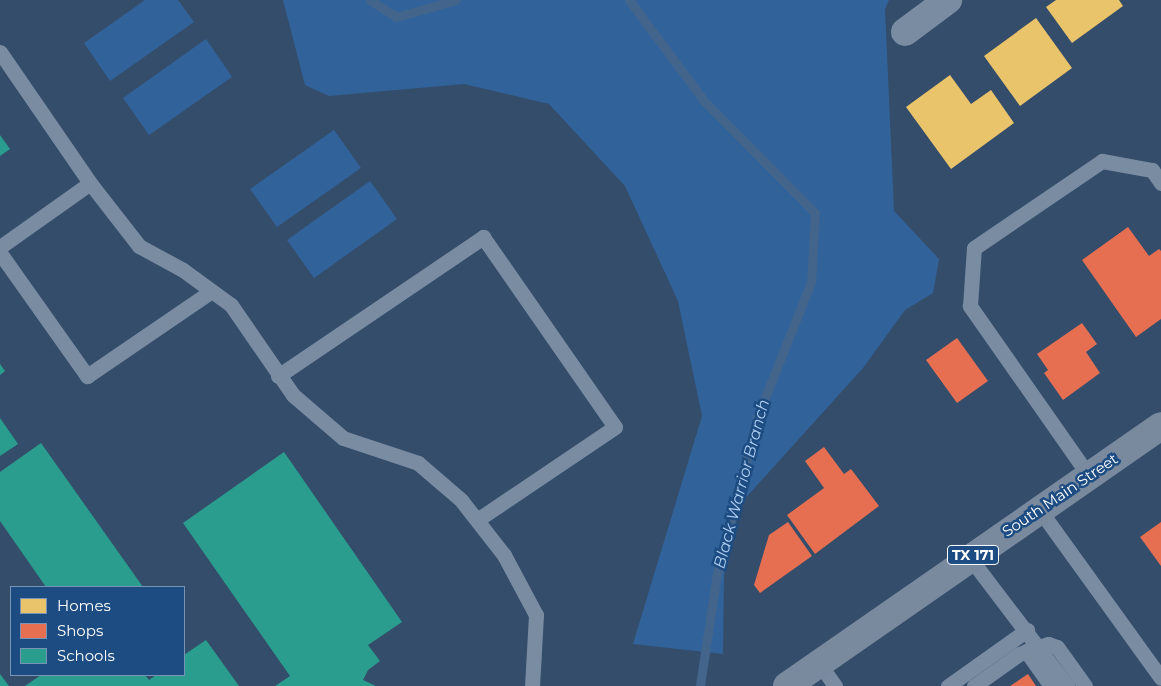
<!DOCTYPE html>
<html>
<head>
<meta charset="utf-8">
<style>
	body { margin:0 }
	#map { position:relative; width:1161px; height:686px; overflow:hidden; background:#344d6b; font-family:Montserrat,sans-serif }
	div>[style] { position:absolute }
	.green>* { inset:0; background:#31639a }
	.homes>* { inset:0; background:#e9c46a }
	.shops>* { inset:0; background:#e76f51 }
	.schools>* { inset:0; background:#2a9d8f }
	.stream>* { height:9px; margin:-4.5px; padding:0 4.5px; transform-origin:4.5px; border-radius:4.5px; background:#43658c }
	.service>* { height:15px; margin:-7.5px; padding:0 7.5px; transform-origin:7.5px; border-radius:7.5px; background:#7a8ca1 }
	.minor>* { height:28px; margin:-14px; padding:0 14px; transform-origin:14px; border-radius:14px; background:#7a8ca1 }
	.primary>* { height:28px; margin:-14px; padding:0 14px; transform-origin:14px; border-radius:14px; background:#79899e }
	span { translate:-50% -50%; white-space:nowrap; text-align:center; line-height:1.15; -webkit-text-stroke:5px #1d4c82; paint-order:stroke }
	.shield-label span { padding:1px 4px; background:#1d4c82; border:1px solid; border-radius:4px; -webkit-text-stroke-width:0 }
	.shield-label { font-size:14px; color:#fff; font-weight:700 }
	.street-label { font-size:15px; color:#fff }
	.water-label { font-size:16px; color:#aecef1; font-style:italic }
	.legend { position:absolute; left:10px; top:586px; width:175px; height:90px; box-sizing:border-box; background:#1d4c82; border:1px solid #7794b4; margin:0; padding:6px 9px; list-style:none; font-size:15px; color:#fff }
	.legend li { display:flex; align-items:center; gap:10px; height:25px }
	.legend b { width:25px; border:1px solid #7794b4 }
</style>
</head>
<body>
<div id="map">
	<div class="green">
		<i style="clip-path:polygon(145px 0,178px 0,194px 22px,110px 81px,84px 43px)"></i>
		<i style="clip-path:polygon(283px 0,889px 0,885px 9px,894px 211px,939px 259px,933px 293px,905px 310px,863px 368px,740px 504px,724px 575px,723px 654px,633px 644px,702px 416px,678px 301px,625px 186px,549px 104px,464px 84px,329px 96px,305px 85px)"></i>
		<i style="clip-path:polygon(206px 39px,232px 77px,149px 135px,123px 98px)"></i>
		<i style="clip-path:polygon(334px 130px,361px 168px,277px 227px,250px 189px)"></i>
		<i style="clip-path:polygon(370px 181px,397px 219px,314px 278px,287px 240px)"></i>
	</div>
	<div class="homes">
		<i style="clip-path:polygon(1056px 0,1119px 0,1123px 6px,1072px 43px,1046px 7px)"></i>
		<i style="clip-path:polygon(1036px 18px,1072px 68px,1020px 106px,984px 56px)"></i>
		<i style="clip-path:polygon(950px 75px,971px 104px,991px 90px,1014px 123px,951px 169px,906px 107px)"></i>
	</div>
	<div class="shops">
		<i style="clip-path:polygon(1128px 227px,1149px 256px,1159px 249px,1161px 251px,1161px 319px,1136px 337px,1082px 260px)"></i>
		<i style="clip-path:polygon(1082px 323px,1097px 344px,1086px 352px,1100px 373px,1063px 400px,1044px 373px,1048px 370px,1037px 354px)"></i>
		<i style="clip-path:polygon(957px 338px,988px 381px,957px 403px,926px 360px)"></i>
		<i style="clip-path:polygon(824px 447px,844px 474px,851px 469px,879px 506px,815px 554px,787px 515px,824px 488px,805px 461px)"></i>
		<i style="clip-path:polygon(788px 522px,812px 556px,760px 593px,754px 585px,769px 535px)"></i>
		<i style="clip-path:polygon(1161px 522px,1161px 566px,1140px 537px)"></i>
		<i style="clip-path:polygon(1028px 674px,1036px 686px,1010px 686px)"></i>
	</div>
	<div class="schools">
		<i style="clip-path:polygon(0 135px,10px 149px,0 156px)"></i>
		<i style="clip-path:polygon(0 364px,5px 371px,0 375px)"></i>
		<i style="clip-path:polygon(0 418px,18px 444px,0 456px)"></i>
		<i style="clip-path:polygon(41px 443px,143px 587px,46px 587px,0 521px,0 472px)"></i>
		<i style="clip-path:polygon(284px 452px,402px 622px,368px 645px,380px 661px,368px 670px,363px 680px,376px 686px,275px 686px,290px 676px,183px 523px)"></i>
		<i style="clip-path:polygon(206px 640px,239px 686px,25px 686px,41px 675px,145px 675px,149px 680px,156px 675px,184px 675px,184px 655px)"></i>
		<i style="clip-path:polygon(0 674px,9px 686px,0 686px)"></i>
	</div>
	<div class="stream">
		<i style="left:370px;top:0;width:31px;rotate:33deg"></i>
		<i style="left:396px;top:17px;width:62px;rotate:-15.8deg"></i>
		<i style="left:629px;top:0;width:127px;rotate:53.3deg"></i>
		<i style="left:705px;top:102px;width:156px;rotate:45.3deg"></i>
		<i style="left:815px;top:213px;width:69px;rotate:93.3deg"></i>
		<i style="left:811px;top:282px;width:143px;rotate:111.7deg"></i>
		<i style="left:758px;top:415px;width:163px;rotate:104.5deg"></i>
		<i style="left:717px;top:573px;width:114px;rotate:98.6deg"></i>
	</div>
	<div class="service">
		<i style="left:0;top:52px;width:159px;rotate:55.5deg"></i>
		<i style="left:90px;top:183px;width:80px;rotate:52.1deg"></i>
		<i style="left:139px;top:246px;width:50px;rotate:28.6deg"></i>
		<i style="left:183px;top:270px;width:59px;rotate:36.1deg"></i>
		<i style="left:231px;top:305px;width:109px;rotate:55.4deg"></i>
		<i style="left:293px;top:395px;width:66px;rotate:40.7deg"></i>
		<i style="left:343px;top:438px;width:79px;rotate:18.4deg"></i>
		<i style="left:418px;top:463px;width:57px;rotate:40.7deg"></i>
		<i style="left:461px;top:500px;width:70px;rotate:52deg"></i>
		<i style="left:504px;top:555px;width:68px;rotate:61.9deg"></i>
		<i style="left:536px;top:615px;width:71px;rotate:93.2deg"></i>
		<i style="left:0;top:247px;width:110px;rotate:-35.4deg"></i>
		<i style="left:0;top:253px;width:151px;rotate:54.7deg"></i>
		<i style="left:87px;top:376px;width:149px;rotate:-34.3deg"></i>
		<i style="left:278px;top:376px;width:248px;rotate:-34.1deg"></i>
		<i style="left:483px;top:237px;width:231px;rotate:55.2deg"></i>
		<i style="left:615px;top:427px;width:166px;rotate:146deg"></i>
		<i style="left:1089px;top:476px;width:208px;rotate:-125deg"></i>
		<i style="left:970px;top:306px;width:58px;rotate:-86.1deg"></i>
		<i style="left:974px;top:248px;width:155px;rotate:-34.2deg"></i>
		<i style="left:1102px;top:161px;width:51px;rotate:10.2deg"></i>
		<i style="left:1152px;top:170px;width:16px;rotate:55deg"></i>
		<i style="left:1039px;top:509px;width:208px;rotate:54.2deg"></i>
		<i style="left:970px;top:558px;width:161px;rotate:52.8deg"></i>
		<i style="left:1026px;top:651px;width:43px;rotate:54.5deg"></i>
		<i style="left:819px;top:663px;width:28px;rotate:55deg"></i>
		<i style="left:948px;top:686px;width:97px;rotate:-35.3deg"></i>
		<i style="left:974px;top:686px;width:55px;rotate:-35.4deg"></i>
		<i style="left:1019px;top:654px;width:31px;rotate:-19deg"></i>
		<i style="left:1048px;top:644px;width:9px;rotate:18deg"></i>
		<i style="left:1057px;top:647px;width:48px;rotate:54.3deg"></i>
	</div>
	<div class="minor">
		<i style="left:905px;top:32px;width:54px;rotate:-36.7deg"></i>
	</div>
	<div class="primary">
		<i style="left:787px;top:686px;width:455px;rotate:-34.8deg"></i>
	</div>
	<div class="shield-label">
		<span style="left:973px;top:555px">TX 171</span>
	</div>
	<div class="street-label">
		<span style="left:1060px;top:495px;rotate:-34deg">South Main Street</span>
	</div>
	<div class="water-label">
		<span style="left:742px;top:484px;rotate:-75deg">Black Warrior Branch</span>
	</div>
	<ul class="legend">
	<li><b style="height:14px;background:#e9c46a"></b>Homes</li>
	<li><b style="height:14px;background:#e76f51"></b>Shops</li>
	<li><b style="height:14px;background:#2a9d8f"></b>Schools</li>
	</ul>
</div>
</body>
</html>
